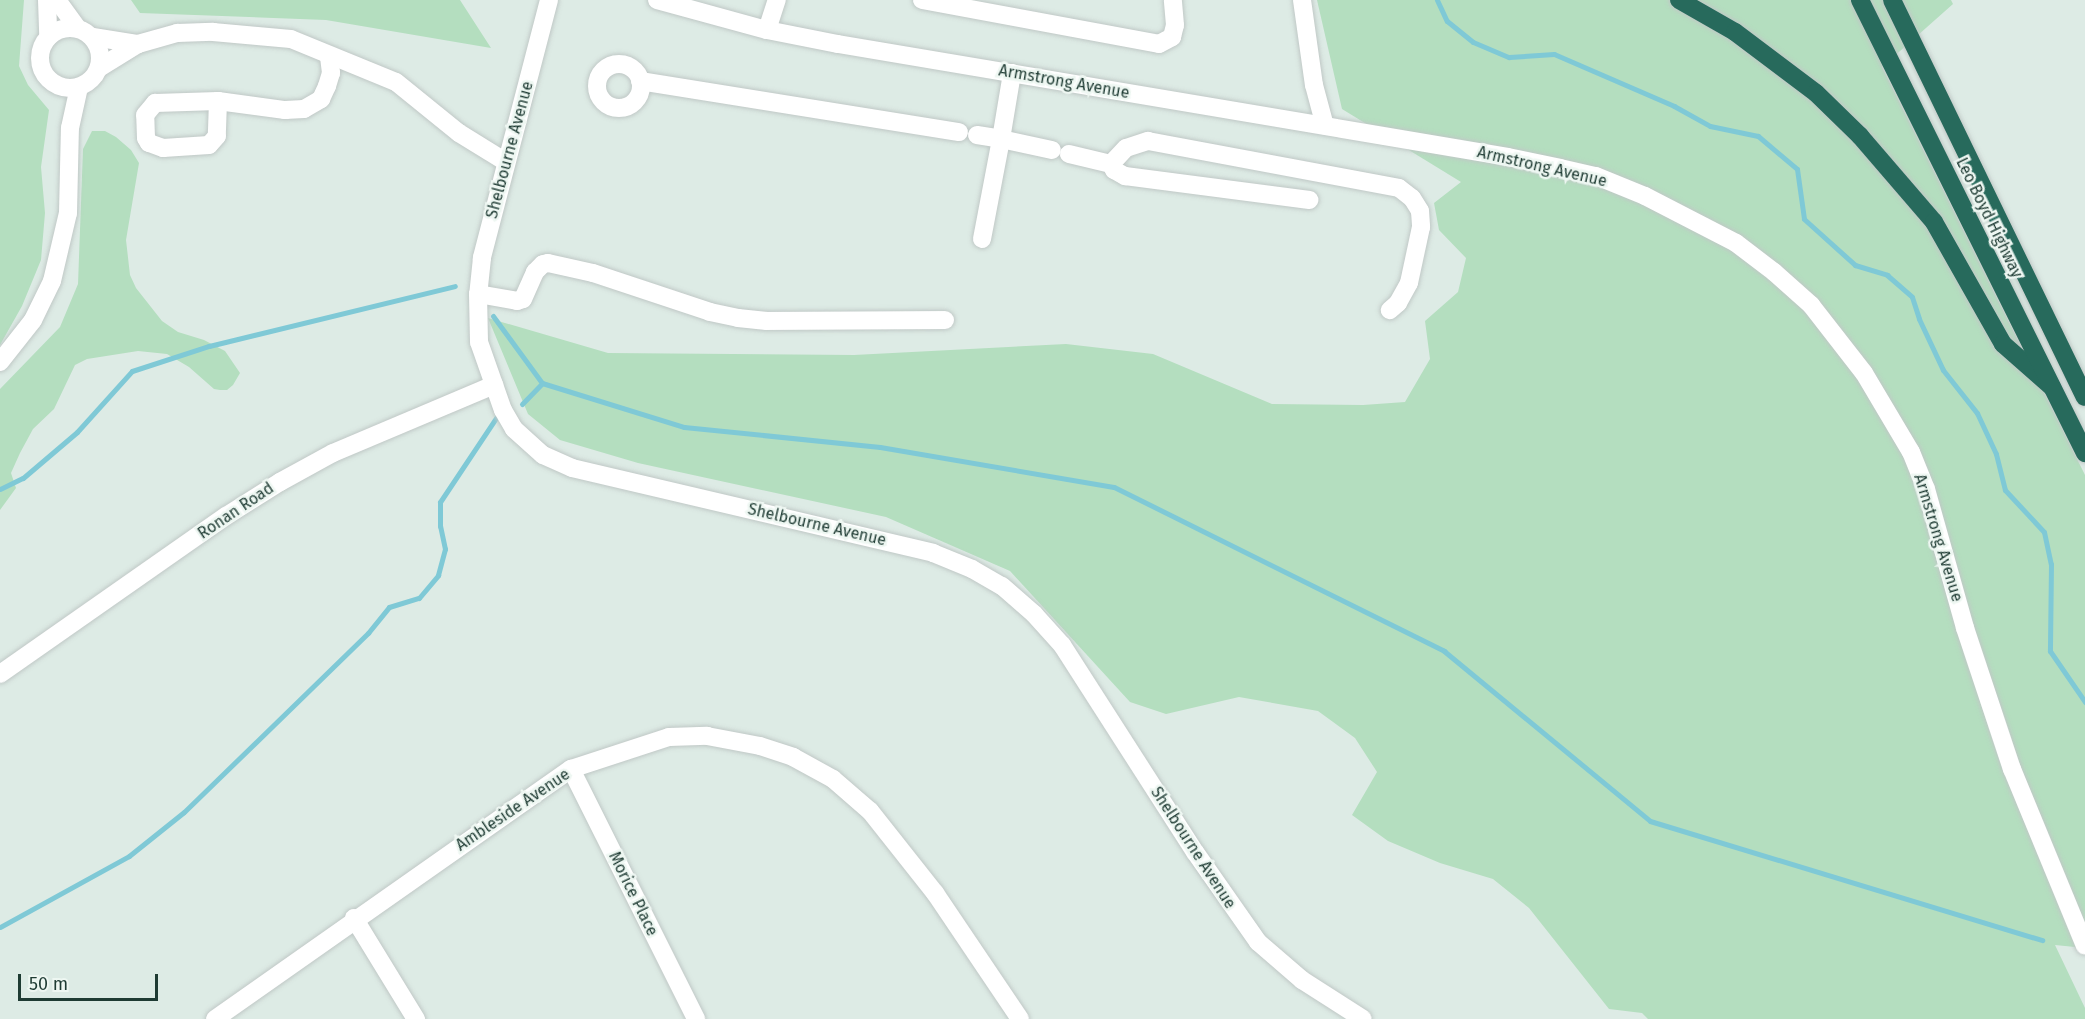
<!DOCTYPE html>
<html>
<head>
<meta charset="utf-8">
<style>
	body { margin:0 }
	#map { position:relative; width:2085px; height:1019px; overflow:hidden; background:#ddebe5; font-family:"Fira Sans",sans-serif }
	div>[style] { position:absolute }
	.green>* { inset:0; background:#b4debf }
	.stream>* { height:5px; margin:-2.5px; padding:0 2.5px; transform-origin:2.5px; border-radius:2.5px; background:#7fc9d6 }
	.roads { filter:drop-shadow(0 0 2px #c0c8c6) drop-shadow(0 0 2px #c0c8c6) }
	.minor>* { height:18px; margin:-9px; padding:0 9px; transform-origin:9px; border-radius:9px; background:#fff }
	.minor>.ring { margin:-9px; padding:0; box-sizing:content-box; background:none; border:18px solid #fff; border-radius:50% }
	.highway>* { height:18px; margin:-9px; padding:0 9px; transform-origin:9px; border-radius:9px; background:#276a5c }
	span { translate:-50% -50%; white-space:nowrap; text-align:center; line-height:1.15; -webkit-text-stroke:5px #eef7f2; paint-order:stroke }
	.street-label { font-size:16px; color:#1e3b33 }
	.scale { position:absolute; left:18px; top:974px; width:140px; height:27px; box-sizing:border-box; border:3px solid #1e3b33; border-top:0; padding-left:8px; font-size:18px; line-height:21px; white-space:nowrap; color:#1e3b33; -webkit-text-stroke:4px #eef7f2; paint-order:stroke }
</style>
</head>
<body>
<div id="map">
	<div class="green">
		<i style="clip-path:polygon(0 0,24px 0,19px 66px,28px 85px,49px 110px,41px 167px,45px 213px,41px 260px,22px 306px,0 345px)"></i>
		<i style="clip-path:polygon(131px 0,460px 0,491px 48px,326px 20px,140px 13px)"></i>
		<i style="clip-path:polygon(1317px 0,1951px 0,1953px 4px,1882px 67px,2085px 475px,2085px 948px,2055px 945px,2085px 1008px,2085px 1019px,1648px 1019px,1642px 1013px,1609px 1009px,1529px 908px,1493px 879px,1440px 863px,1388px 841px,1352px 815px,1377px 772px,1355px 738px,1318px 711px,1239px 697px,1166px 714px,1130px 702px,1010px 571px,886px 517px,638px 463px,560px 440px,528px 414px,488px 318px,608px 353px,854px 355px,1066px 344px,1153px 354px,1272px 404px,1363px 405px,1405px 402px,1430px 359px,1425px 321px,1458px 292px,1466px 258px,1439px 230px,1434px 203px,1461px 182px,1342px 109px)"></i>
		<i style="clip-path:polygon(92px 131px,105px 131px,116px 137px,131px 150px,139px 163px,126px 240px,130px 275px,136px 288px,162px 321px,178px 332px,204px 340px,225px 351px,240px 373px,233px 385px,227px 390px,220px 390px,214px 389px,189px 367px,167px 354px,138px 351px,87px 359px,75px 365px,54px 409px,33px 429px,20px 453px,11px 473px,16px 488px,0 510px,0 389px,60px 327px,78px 284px,83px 149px)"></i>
	</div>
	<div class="stream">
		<i style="left:1437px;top:0;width:23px;rotate:65deg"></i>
		<i style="left:1447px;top:21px;width:33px;rotate:39deg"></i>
		<i style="left:1473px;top:42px;width:39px;rotate:23deg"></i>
		<i style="left:1509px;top:57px;width:45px;rotate:-3.8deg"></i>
		<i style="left:1554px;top:54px;width:131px;rotate:23.4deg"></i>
		<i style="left:1674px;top:106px;width:41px;rotate:29.1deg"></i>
		<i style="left:1710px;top:126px;width:49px;rotate:11.8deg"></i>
		<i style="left:1758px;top:136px;width:51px;rotate:40.2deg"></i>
		<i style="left:1797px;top:169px;width:50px;rotate:82deg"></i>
		<i style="left:1804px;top:219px;width:69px;rotate:42deg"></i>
		<i style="left:1855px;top:265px;width:34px;rotate:17deg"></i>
		<i style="left:1887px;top:275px;width:33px;rotate:41deg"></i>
		<i style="left:1912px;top:297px;width:23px;rotate:72deg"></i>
		<i style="left:1919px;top:319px;width:56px;rotate:64.8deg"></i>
		<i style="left:1943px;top:370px;width:55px;rotate:51.7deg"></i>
		<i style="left:1977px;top:413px;width:45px;rotate:65.1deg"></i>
		<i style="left:1996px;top:454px;width:37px;rotate:76deg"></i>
		<i style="left:2005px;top:490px;width:57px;rotate:47.1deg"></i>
		<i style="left:2044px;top:532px;width:33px;rotate:78deg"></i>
		<i style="left:2051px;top:564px;width:87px;rotate:90.7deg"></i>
		<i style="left:2050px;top:651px;width:62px;rotate:55.5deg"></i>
		<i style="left:493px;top:316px;width:83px;rotate:53.8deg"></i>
		<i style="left:542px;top:383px;width:149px;rotate:17.2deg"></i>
		<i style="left:684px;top:427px;width:197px;rotate:5.8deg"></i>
		<i style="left:880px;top:447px;width:237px;rotate:9.7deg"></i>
		<i style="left:1114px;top:487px;width:369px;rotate:26.4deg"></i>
		<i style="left:1444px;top:651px;width:267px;rotate:39.5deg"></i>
		<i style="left:1650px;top:821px;width:410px;rotate:16.9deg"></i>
		<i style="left:522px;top:404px;width:29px;rotate:-46deg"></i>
		<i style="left:0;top:489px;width:25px;rotate:-26deg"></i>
		<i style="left:23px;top:478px;width:71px;rotate:-40.4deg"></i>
		<i style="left:77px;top:432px;width:82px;rotate:-48deg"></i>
		<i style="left:132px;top:371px;width:81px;rotate:-18deg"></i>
		<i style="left:209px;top:346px;width:253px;rotate:-13.7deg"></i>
		<i style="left:0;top:927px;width:147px;rotate:-28.8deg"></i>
		<i style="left:129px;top:856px;width:70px;rotate:-38.7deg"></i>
		<i style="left:184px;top:812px;width:257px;rotate:-44.2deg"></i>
		<i style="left:368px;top:633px;width:33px;rotate:-51deg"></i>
		<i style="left:389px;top:607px;width:31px;rotate:-17deg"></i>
		<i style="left:419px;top:598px;width:30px;rotate:-50deg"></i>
		<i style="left:438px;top:575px;width:27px;rotate:-75deg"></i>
		<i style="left:445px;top:549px;width:24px;rotate:-102deg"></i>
		<i style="left:440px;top:526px;width:24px;rotate:-90deg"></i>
		<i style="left:440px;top:502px;width:101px;rotate:-56.3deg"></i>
	</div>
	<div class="roads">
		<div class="minor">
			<i style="left:47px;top:0;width:37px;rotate:88deg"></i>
			<i style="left:57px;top:0;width:34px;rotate:54deg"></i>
			<i style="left:549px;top:0;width:267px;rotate:104.6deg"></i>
			<i style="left:482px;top:258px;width:36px;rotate:96deg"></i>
			<i style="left:478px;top:294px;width:48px;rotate:88.8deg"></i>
			<i style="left:479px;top:342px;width:72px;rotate:70.6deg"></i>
			<i style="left:503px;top:410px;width:22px;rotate:60deg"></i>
			<i style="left:514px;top:429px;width:39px;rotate:42deg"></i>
			<i style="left:543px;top:455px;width:32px;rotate:24deg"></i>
			<i style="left:572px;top:468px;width:371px;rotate:13.2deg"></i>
			<i style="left:933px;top:553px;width:42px;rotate:22.3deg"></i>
			<i style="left:972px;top:569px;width:34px;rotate:30deg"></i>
			<i style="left:1002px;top:586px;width:43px;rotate:41.2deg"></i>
			<i style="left:1034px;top:614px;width:42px;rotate:47.9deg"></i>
			<i style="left:1062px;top:645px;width:246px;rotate:57.3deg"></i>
			<i style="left:1195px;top:852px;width:110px;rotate:55deg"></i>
			<i style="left:1258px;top:942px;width:58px;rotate:40.8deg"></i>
			<i style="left:1302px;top:980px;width:72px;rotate:32.6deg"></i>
			<i style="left:657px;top:0;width:114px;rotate:15.3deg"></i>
			<i style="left:767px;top:30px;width:72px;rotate:11.2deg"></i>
			<i style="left:838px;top:44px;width:679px;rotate:9.57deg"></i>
			<i style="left:1508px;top:157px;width:53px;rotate:11.9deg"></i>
			<i style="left:1560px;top:168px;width:37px;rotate:13deg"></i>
			<i style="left:1596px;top:176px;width:53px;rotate:22.2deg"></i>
			<i style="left:1645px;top:196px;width:102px;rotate:27.3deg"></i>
			<i style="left:1736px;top:243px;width:48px;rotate:37.3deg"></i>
			<i style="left:1774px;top:272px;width:50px;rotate:41.7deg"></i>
			<i style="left:1811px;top:305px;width:86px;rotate:52.1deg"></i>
			<i style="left:1864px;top:373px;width:92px;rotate:59.3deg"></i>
			<i style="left:1911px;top:452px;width:40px;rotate:68deg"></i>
			<i style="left:1926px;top:489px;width:144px;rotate:74.3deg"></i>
			<i style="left:1965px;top:628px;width:149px;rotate:71.6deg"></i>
			<i style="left:2012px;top:769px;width:191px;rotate:67.6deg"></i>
			<i style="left:922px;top:0;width:241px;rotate:10.5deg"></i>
			<i style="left:1159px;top:44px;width:15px;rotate:-28deg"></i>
			<i style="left:1172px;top:37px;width:12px;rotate:-76deg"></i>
			<i style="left:1175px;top:25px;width:25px;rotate:-95deg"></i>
			<i style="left:1302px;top:0;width:86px;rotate:82deg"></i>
			<i style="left:1314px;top:85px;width:42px;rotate:75deg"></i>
			<i class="ring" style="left:40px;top:28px;width:42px;height:42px"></i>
			<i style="left:767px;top:30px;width:32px;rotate:-72deg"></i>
			<i style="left:93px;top:37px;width:46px;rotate:8.8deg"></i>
			<i class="ring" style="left:597px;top:64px;width:26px;height:26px"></i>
			<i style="left:99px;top:68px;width:46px;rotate:-31.6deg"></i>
			<i style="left:138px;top:44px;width:41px;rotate:-15.8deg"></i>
			<i style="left:177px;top:33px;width:36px;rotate:-2deg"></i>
			<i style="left:213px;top:32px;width:78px;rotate:5.1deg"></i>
			<i style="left:291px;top:39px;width:113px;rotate:22.3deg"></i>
			<i style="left:396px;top:82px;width:81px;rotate:39deg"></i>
			<i style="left:459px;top:133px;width:55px;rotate:31.7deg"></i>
			<i style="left:640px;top:81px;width:323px;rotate:9.1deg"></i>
			<i style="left:218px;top:101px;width:35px;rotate:92deg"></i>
			<i style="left:217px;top:136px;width:12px;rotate:132deg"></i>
			<i style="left:209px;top:145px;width:46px;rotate:176.3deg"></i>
			<i style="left:163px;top:148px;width:15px;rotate:-160deg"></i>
			<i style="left:149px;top:143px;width:6px;rotate:-121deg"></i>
			<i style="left:146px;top:138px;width:23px;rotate:-92deg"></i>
			<i style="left:145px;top:115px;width:16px;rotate:-50deg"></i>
			<i style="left:155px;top:103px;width:63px;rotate:-1.8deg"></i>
			<i style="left:218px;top:101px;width:68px;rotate:7.7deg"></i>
			<i style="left:285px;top:110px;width:19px;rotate:-3deg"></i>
			<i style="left:304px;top:109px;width:20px;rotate:-30deg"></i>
			<i style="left:321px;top:99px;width:14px;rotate:-65deg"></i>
			<i style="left:327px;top:86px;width:14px;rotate:-73deg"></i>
			<i style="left:331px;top:73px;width:17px;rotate:-97deg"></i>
			<i style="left:977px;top:135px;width:24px;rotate:9deg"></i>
			<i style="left:1001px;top:139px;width:67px;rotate:-80.5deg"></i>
			<i style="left:1069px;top:154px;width:43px;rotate:13.4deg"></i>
			<i style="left:1111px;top:164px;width:7px;rotate:63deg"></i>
			<i style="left:1114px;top:170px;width:13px;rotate:29deg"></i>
			<i style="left:1125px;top:176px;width:186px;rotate:7.4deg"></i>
			<i style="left:1111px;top:164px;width:22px;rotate:-47deg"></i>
			<i style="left:1126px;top:148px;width:23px;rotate:-18deg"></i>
			<i style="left:1148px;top:141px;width:255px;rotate:10.6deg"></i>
			<i style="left:1399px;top:188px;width:16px;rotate:38deg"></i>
			<i style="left:1412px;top:198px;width:15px;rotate:58deg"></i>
			<i style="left:1420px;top:211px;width:16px;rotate:86deg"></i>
			<i style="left:1421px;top:227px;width:57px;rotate:102.1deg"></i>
			<i style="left:1409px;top:283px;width:23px;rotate:119deg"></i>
			<i style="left:1398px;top:303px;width:11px;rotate:139deg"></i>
			<i style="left:982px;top:239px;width:102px;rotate:-79.2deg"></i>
			<i style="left:1001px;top:139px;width:52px;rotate:12.2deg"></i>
			<i style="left:478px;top:294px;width:40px;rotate:10deg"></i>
			<i style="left:517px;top:301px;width:6px;rotate:-18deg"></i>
			<i style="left:523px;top:299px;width:30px;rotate:-66deg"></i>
			<i style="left:535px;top:272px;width:11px;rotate:-45deg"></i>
			<i style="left:543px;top:264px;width:5px;rotate:-11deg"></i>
			<i style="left:548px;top:263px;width:46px;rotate:12.5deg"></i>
			<i style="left:593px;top:273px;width:123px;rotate:18.4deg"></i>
			<i style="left:710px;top:312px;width:29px;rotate:12deg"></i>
			<i style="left:738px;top:318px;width:29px;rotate:6deg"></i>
			<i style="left:767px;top:321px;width:178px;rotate:-0.3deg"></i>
			<i style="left:0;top:362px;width:53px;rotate:-51.8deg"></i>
			<i style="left:33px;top:320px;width:43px;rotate:-64deg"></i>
			<i style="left:52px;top:281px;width:70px;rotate:-76.8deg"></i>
			<i style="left:68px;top:213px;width:85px;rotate:-88.7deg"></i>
			<i style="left:70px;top:128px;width:42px;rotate:-77.6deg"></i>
			<i style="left:0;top:674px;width:276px;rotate:-35deg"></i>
			<i style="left:226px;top:516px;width:64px;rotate:-32.2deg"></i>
			<i style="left:280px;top:482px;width:60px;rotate:-28.7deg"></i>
			<i style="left:333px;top:453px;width:175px;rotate:-22.9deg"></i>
			<i style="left:571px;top:769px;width:280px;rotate:63.4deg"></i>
			<i style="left:354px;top:918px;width:119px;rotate:58.5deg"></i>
			<i style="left:215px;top:1019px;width:435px;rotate:-35.1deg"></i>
			<i style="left:571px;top:769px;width:103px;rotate:-18.1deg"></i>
			<i style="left:669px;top:737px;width:38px;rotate:-2deg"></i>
			<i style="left:707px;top:736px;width:54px;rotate:10.7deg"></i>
			<i style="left:760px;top:746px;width:35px;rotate:18deg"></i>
			<i style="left:793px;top:757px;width:46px;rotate:28.8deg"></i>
			<i style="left:833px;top:779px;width:49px;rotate:40.9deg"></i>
			<i style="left:870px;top:811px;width:105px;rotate:51.6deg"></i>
			<i style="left:935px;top:893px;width:152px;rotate:56deg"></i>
		</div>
		<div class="highway">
			<i style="left:1679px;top:0;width:64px;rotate:29.7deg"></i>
			<i style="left:1735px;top:32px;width:101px;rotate:37deg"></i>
			<i style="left:1816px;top:93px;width:62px;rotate:44.3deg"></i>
			<i style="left:1860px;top:136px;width:113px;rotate:49.3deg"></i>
			<i style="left:1934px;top:222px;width:140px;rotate:60.5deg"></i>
			<i style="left:2003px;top:344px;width:65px;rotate:41.3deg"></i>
			<i style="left:1860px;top:0;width:506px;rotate:63.59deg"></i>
			<i style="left:1892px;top:0;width:441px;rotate:64.1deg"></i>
		</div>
	</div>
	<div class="street-label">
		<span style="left:1064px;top:82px;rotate:10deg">Armstrong Avenue</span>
		<span style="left:510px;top:150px;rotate:-75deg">Shelbourne Avenue</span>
		<span style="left:1542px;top:167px;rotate:13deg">Armstrong Avenue</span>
		<span style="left:1989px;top:218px;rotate:64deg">Leo Boyd Highway</span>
		<span style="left:236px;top:511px;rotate:-34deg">Ronan Road</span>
		<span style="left:817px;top:525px;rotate:13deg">Shelbourne Avenue</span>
		<span style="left:1938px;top:538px;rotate:73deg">Armstrong Avenue</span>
		<span style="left:513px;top:810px;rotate:-34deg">Ambleside Avenue</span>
		<span style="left:1193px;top:848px;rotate:57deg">Shelbourne Avenue</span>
		<span style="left:633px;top:894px;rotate:64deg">Morice Place</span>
	</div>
	<div class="scale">50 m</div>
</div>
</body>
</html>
